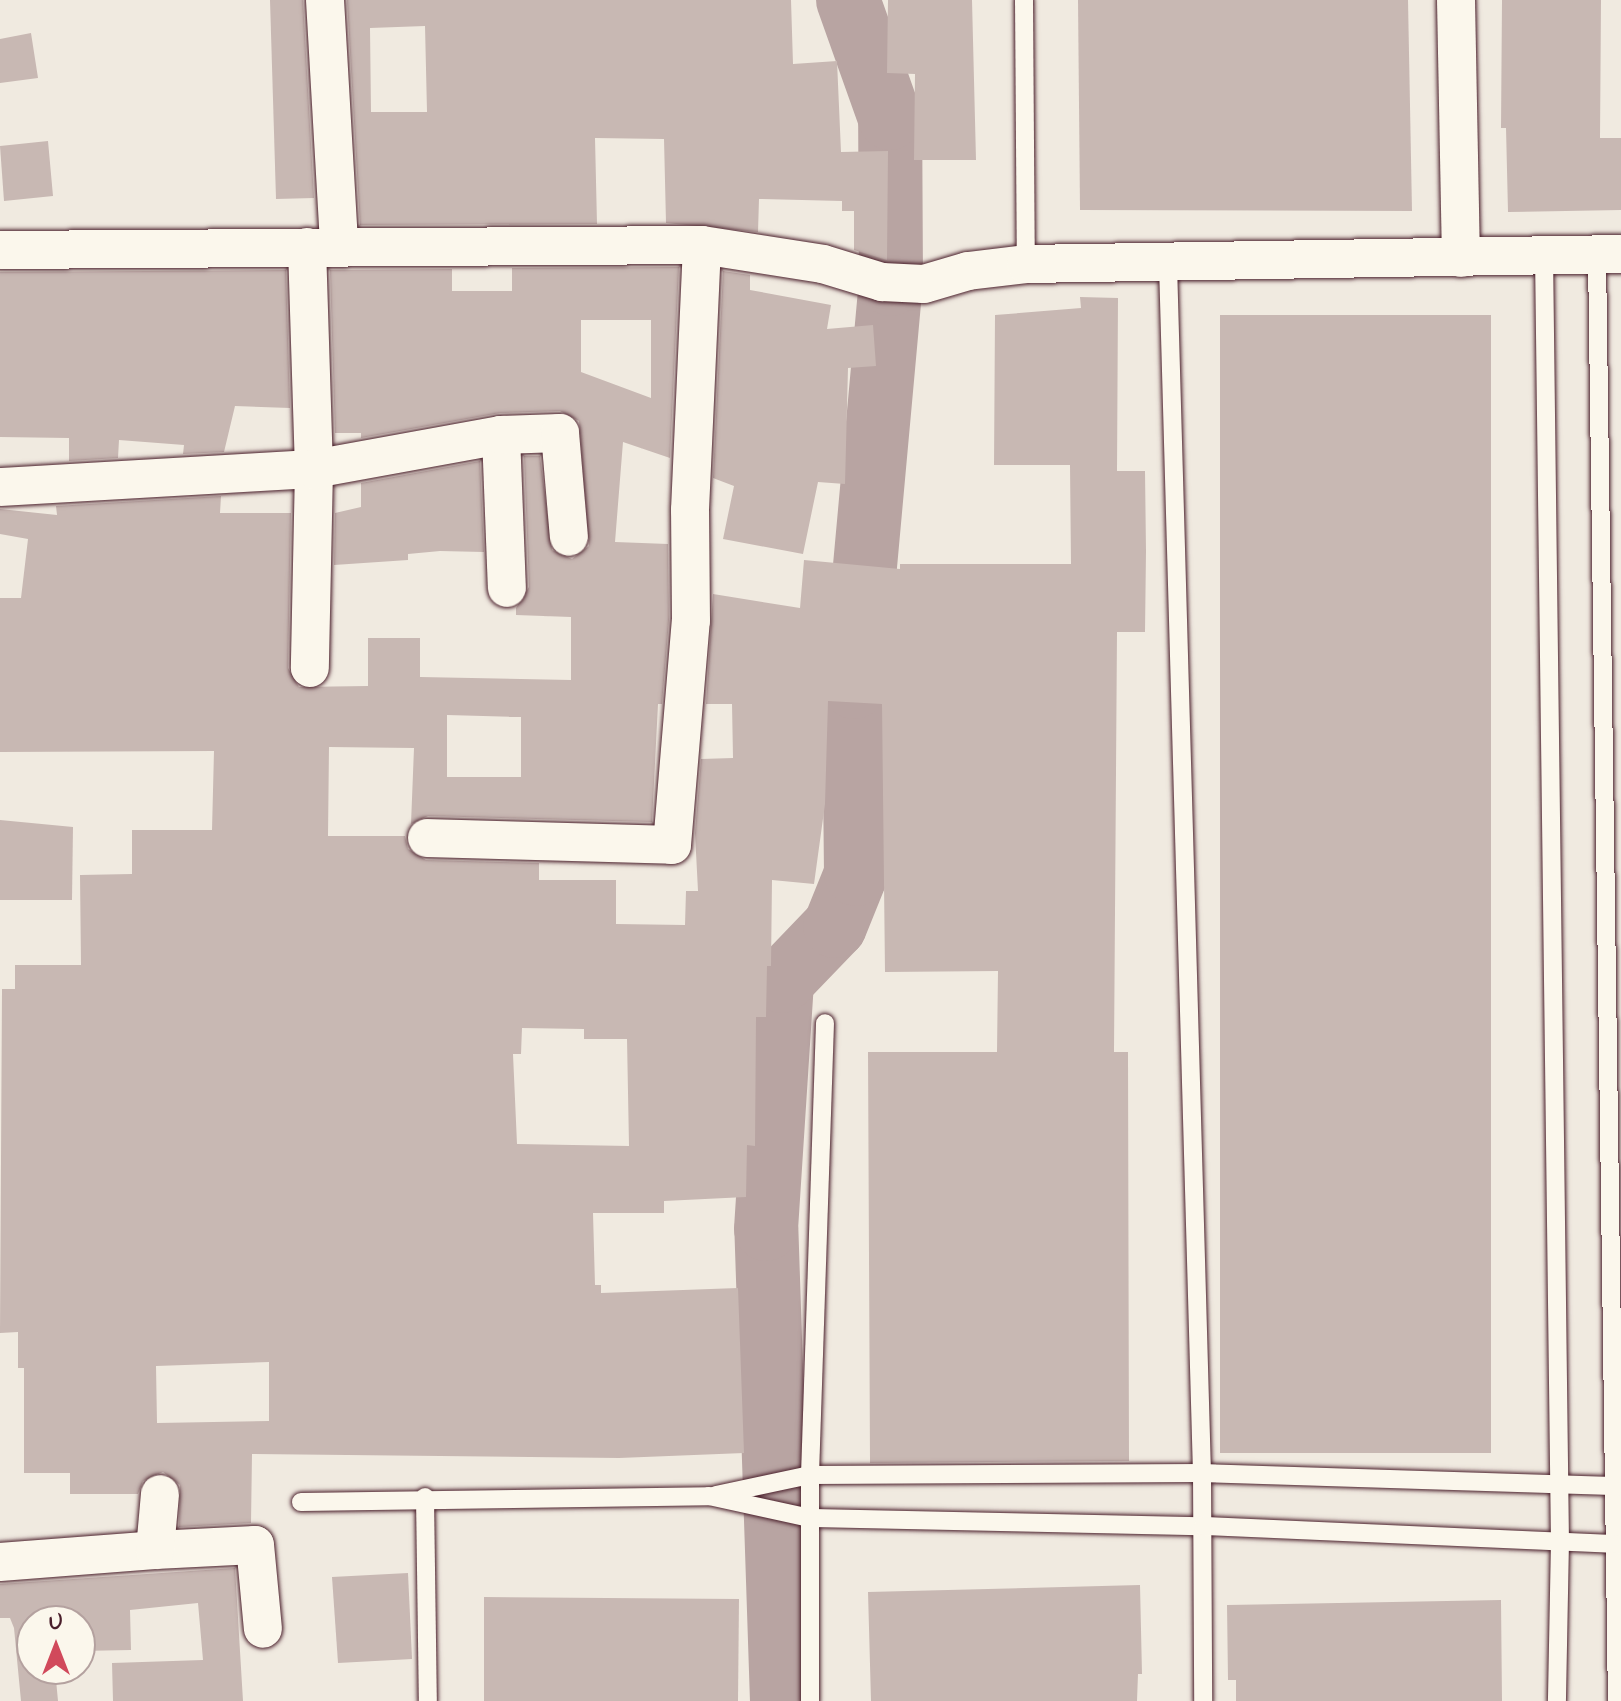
<!DOCTYPE html>
<html>
<head>
<meta charset="utf-8">
<style>
	body { margin:0 }
	#map { position:relative; width:1621px; height:1701px; overflow:hidden; background:#f0eae0; font-family:Mynerve,sans-serif }
	div>[style] { position:absolute }
	.river>* { height:64px; margin:-32px; padding:0 32px; transform-origin:32px; border-radius:32px; background:#b8a4a2 }
	.building>* { inset:0; background:#c8b8b3 }
	.roads { filter:drop-shadow(0 0 2px #4a1f2b) drop-shadow(0 0 2px #4a1f2b) }
	.lane>* { height:18px; margin:-9px; padding:0 9px; transform-origin:9px; border-radius:9px; background:#fbf7ec }
	.street>* { height:38px; margin:-19px; padding:0 19px; transform-origin:19px; border-radius:19px; background:#fbf7ec }
	span { translate:-50% -50%; white-space:nowrap; text-align:center; line-height:1.15; -webkit-text-stroke:8px #fbf7ec; paint-order:stroke }
	.north { position:absolute; left:16px; top:1605px; width:80px; height:80px; box-sizing:border-box; background:#fbf7ec; border:2px solid #b4a19f; border-radius:50%; rotate:0deg; font-size:22px; font-weight:700; line-height:32px; text-align:center; color:#4a1f2b }
	.north::after { content:''; display:block; margin:auto; width:28px; height:36px; background:#d1495b; clip-path:polygon(50% 0,100% 100%,50% 72%,0 100%) }
</style>
</head>
<body>
<div id="map">
	<div class="river">
		<i style="left:782px;top:1701px;width:472px;rotate:-91.9deg"></i>
		<i style="left:766px;top:1229px;width:249px;rotate:-86.3deg"></i>
		<i style="left:782px;top:981px;width:76px;rotate:-46.1deg"></i>
		<i style="left:835px;top:926px;width:56px;rotate:-68deg"></i>
		<i style="left:856px;top:874px;width:187px;rotate:-90.6deg"></i>
		<i style="left:854px;top:687px;width:405px;rotate:-84.8deg"></i>
		<i style="left:891px;top:284px;width:166px;rotate:-90.3deg"></i>
		<i style="left:890px;top:118px;width:125px;rotate:-109.6deg"></i>
	</div>
	<div class="building">
		<i style="clip-path:polygon(270px 0,303px 0,314px 198px,276px 199px)"></i>
		<i style="clip-path:polygon(evenodd,347px 0,791px 0,793px 64px,837px 61px,841px 152px,888px 151px,887px 260px,854px 250px,854px 211px,842px 211px,842px 201px,759px 199px,758px 232px,666px 223px,664px 139px,595px 138px,597px 224px,360px 225px,347px 0,425px 26px,427px 112px,371px 112px,370px 28px,425px 26px)"></i>
		<i style="clip-path:polygon(888px 0,972px 0,976px 160px,914px 160px,915px 74px,887px 73px)"></i>
		<i style="clip-path:polygon(1078px 0,1408px 0,1412px 211px,1080px 210px)"></i>
		<i style="clip-path:polygon(1502px 0,1601px 0,1600px 138px,1621px 138px,1621px 210px,1508px 212px,1506px 128px,1501px 128px)"></i>
		<i style="clip-path:polygon(31px 33px,38px 78px,0 83px,0 39px)"></i>
		<i style="clip-path:polygon(48px 141px,53px 196px,4px 201px,0 146px)"></i>
		<i style="clip-path:polygon(evenodd,679px 267px,670px 458px,623px 442px,615px 542px,668px 544px,669px 620px,662px 704px,658px 704px,652px 822px,428px 816px,411px 824px,414px 748px,329px 747px,328px 836px,405px 836px,408px 849px,426px 860px,539px 863px,539px 880px,616px 880px,616px 924px,685px 925px,686px 891px,698px 891px,695px 833px,701px 759px,733px 758px,732px 704px,706px 704px,713px 594px,800px 608px,804px 560px,900px 569px,900px 564px,1071px 564px,1070px 465px,994px 465px,995px 315px,1081px 308px,1080px 297px,1118px 298px,1117px 471px,1145px 471px,1146px 551px,1145px 632px,1117px 632px,1114px 1052px,1128px 1052px,1129px 1461px,870px 1463px,868px 1052px,997px 1052px,998px 971px,885px 972px,882px 704px,828px 701px,825px 804px,814px 884px,772px 880px,771px 966px,767px 966px,766px 1017px,756px 1017px,755px 1146px,747px 1145px,746px 1197px,664px 1201px,664px 1213px,593px 1213px,595px 1285px,601px 1285px,601px 1293px,738px 1288px,744px 1453px,619px 1458px,252px 1454px,251px 1523px,179px 1527px,180px 1485px,163px 1472px,143px 1481px,138px 1494px,70px 1494px,70px 1473px,24px 1473px,24px 1368px,18px 1368px,18px 1332px,0 1333px,2px 989px,15px 989px,15px 965px,81px 965px,80px 875px,132px 874px,132px 830px,212px 830px,214px 751px,0 752px,0 598px,21px 598px,28px 539px,0 534px,0 509px,57px 515px,56px 506px,221px 496px,220px 513px,291px 513px,288px 668px,299px 687px,368px 686px,368px 638px,420px 638px,420px 677px,571px 680px,571px 617px,516px 615px,516px 608px,529px 587px,524px 456px,540px 456px,552px 550px,572px 559px,589px 546px,579px 421px,560px 411px,500px 413px,361px 438px,361px 433px,335px 433px,330px 270px,452px 269px,452px 291px,512px 291px,512px 268px,679px 267px,581px 320px,651px 320px,651px 398px,581px 372px,581px 320px,679px 267px,447px 715px,521px 717px,521px 777px,447px 777px,447px 715px,679px 267px,522px 1028px,584px 1029px,584px 1039px,627px 1039px,629px 1146px,517px 1144px,513px 1054px,521px 1054px,522px 1028px,679px 267px,269px 1362px,269px 1421px,157px 1423px,156px 1366px,269px 1362px)"></i>
		<i style="clip-path:polygon(286px 270px,290px 408px,235px 406px,224px 452px,183px 454px,184px 445px,119px 440px,118px 458px,69px 461px,69px 438px,0 437px,0 272px)"></i>
		<i style="clip-path:polygon(723px 271px,750px 275px,750px 290px,831px 305px,827px 329px,873px 325px,876px 366px,848px 368px,845px 484px,818px 482px,803px 554px,723px 539px,734px 486px,713px 478px)"></i>
		<i style="clip-path:polygon(1220px 315px,1491px 315px,1491px 1453px,1220px 1453px)"></i>
		<i style="clip-path:polygon(480px 461px,484px 552px,440px 551px,408px 554px,408px 560px,334px 565px,335px 513px,361px 507px,361px 483px)"></i>
		<i style="clip-path:polygon(0 820px,73px 827px,72px 900px,0 900px)"></i>
		<i style="clip-path:polygon(235px 1568px,243px 1701px,113px 1701px,112px 1663px,203px 1660px,198px 1603px,130px 1610px,131px 1650px,80px 1651px,80px 1621px,32px 1621px,32px 1669px,55px 1669px,58px 1701px,21px 1701px,14px 1628px,10px 1618px,0 1618px,0 1584px)"></i>
		<i style="clip-path:polygon(408px 1573px,412px 1659px,338px 1663px,332px 1577px)"></i>
		<i style="clip-path:polygon(1140px 1585px,1142px 1674px,1138px 1674px,1137px 1701px,871px 1701px,868px 1592px)"></i>
		<i style="clip-path:polygon(484px 1597px,739px 1599px,738px 1701px,484px 1701px)"></i>
		<i style="clip-path:polygon(1501px 1600px,1502px 1701px,1236px 1701px,1236px 1680px,1228px 1680px,1227px 1605px)"></i>
	</div>
	<div class="roads">
		<div class="lane">
			<i style="left:1024px;top:0;width:264px;rotate:89.6deg"></i>
			<i style="left:1544px;top:253px;width:1288px;rotate:89.29deg"></i>
			<i style="left:1560px;top:1541px;width:160px;rotate:91.1deg"></i>
			<i style="left:1597px;top:255px;width:1446px;rotate:89.21deg"></i>
			<i style="left:1168px;top:264px;width:1209px;rotate:88.39deg"></i>
			<i style="left:1202px;top:1473px;width:228px;rotate:89.7deg"></i>
			<i style="left:716px;top:1495px;width:96px;rotate:-12deg"></i>
			<i style="left:810px;top:1475px;width:392px;rotate:-0.3deg"></i>
			<i style="left:1202px;top:1473px;width:419px;rotate:1.8deg"></i>
			<i style="left:425px;top:1497px;width:204px;rotate:89.2deg"></i>
			<i style="left:301px;top:1502px;width:408px;rotate:-0.8deg"></i>
			<i style="left:709px;top:1496px;width:103px;rotate:12.3deg"></i>
			<i style="left:810px;top:1518px;width:393px;rotate:1.2deg"></i>
			<i style="left:1203px;top:1526px;width:418px;rotate:2.5deg"></i>
			<i style="left:810px;top:1701px;width:226px;rotate:-90deg"></i>
			<i style="left:810px;top:1475px;width:452px;rotate:-88.1deg"></i>
		</div>
		<div class="street">
			<i style="left:325px;top:0;width:244px;rotate:86.7deg"></i>
			<i style="left:1456px;top:0;width:258px;rotate:88.9deg"></i>
			<i style="left:307px;top:247px;width:222px;rotate:88.2deg"></i>
			<i style="left:314px;top:469px;width:199px;rotate:91.2deg"></i>
			<i style="left:0;top:250px;width:702px;rotate:-0.41deg"></i>
			<i style="left:702px;top:245px;width:122px;rotate:8.9deg"></i>
			<i style="left:823px;top:264px;width:62px;rotate:17deg"></i>
			<i style="left:882px;top:282px;width:42px;rotate:2.7deg"></i>
			<i style="left:924px;top:284px;width:46px;rotate:-16.5deg"></i>
			<i style="left:968px;top:271px;width:58px;rotate:-6.9deg"></i>
			<i style="left:1026px;top:264px;width:595px;rotate:-0.96deg"></i>
			<i style="left:501px;top:435px;width:153px;rotate:87.8deg"></i>
			<i style="left:0;top:487px;width:315px;rotate:-3.3deg"></i>
			<i style="left:314px;top:469px;width:190px;rotate:-10.3deg"></i>
			<i style="left:501px;top:435px;width:59px;rotate:-1.9deg"></i>
			<i style="left:560px;top:433px;width:104px;rotate:85.1deg"></i>
			<i style="left:427px;top:838px;width:245px;rotate:1.6deg"></i>
			<i style="left:672px;top:845px;width:225px;rotate:-85.2deg"></i>
			<i style="left:691px;top:621px;width:111px;rotate:-90.5deg"></i>
			<i style="left:690px;top:510px;width:265px;rotate:-87.4deg"></i>
			<i style="left:155px;top:1550px;width:100px;rotate:-2.9deg"></i>
			<i style="left:255px;top:1545px;width:84px;rotate:84.6deg"></i>
			<i style="left:0;top:1562px;width:155px;rotate:-4.4deg"></i>
			<i style="left:155px;top:1550px;width:56px;rotate:-84.9deg"></i>
		</div>
	</div>
	<div class="north">U</div>
</div>
</body>
</html>
